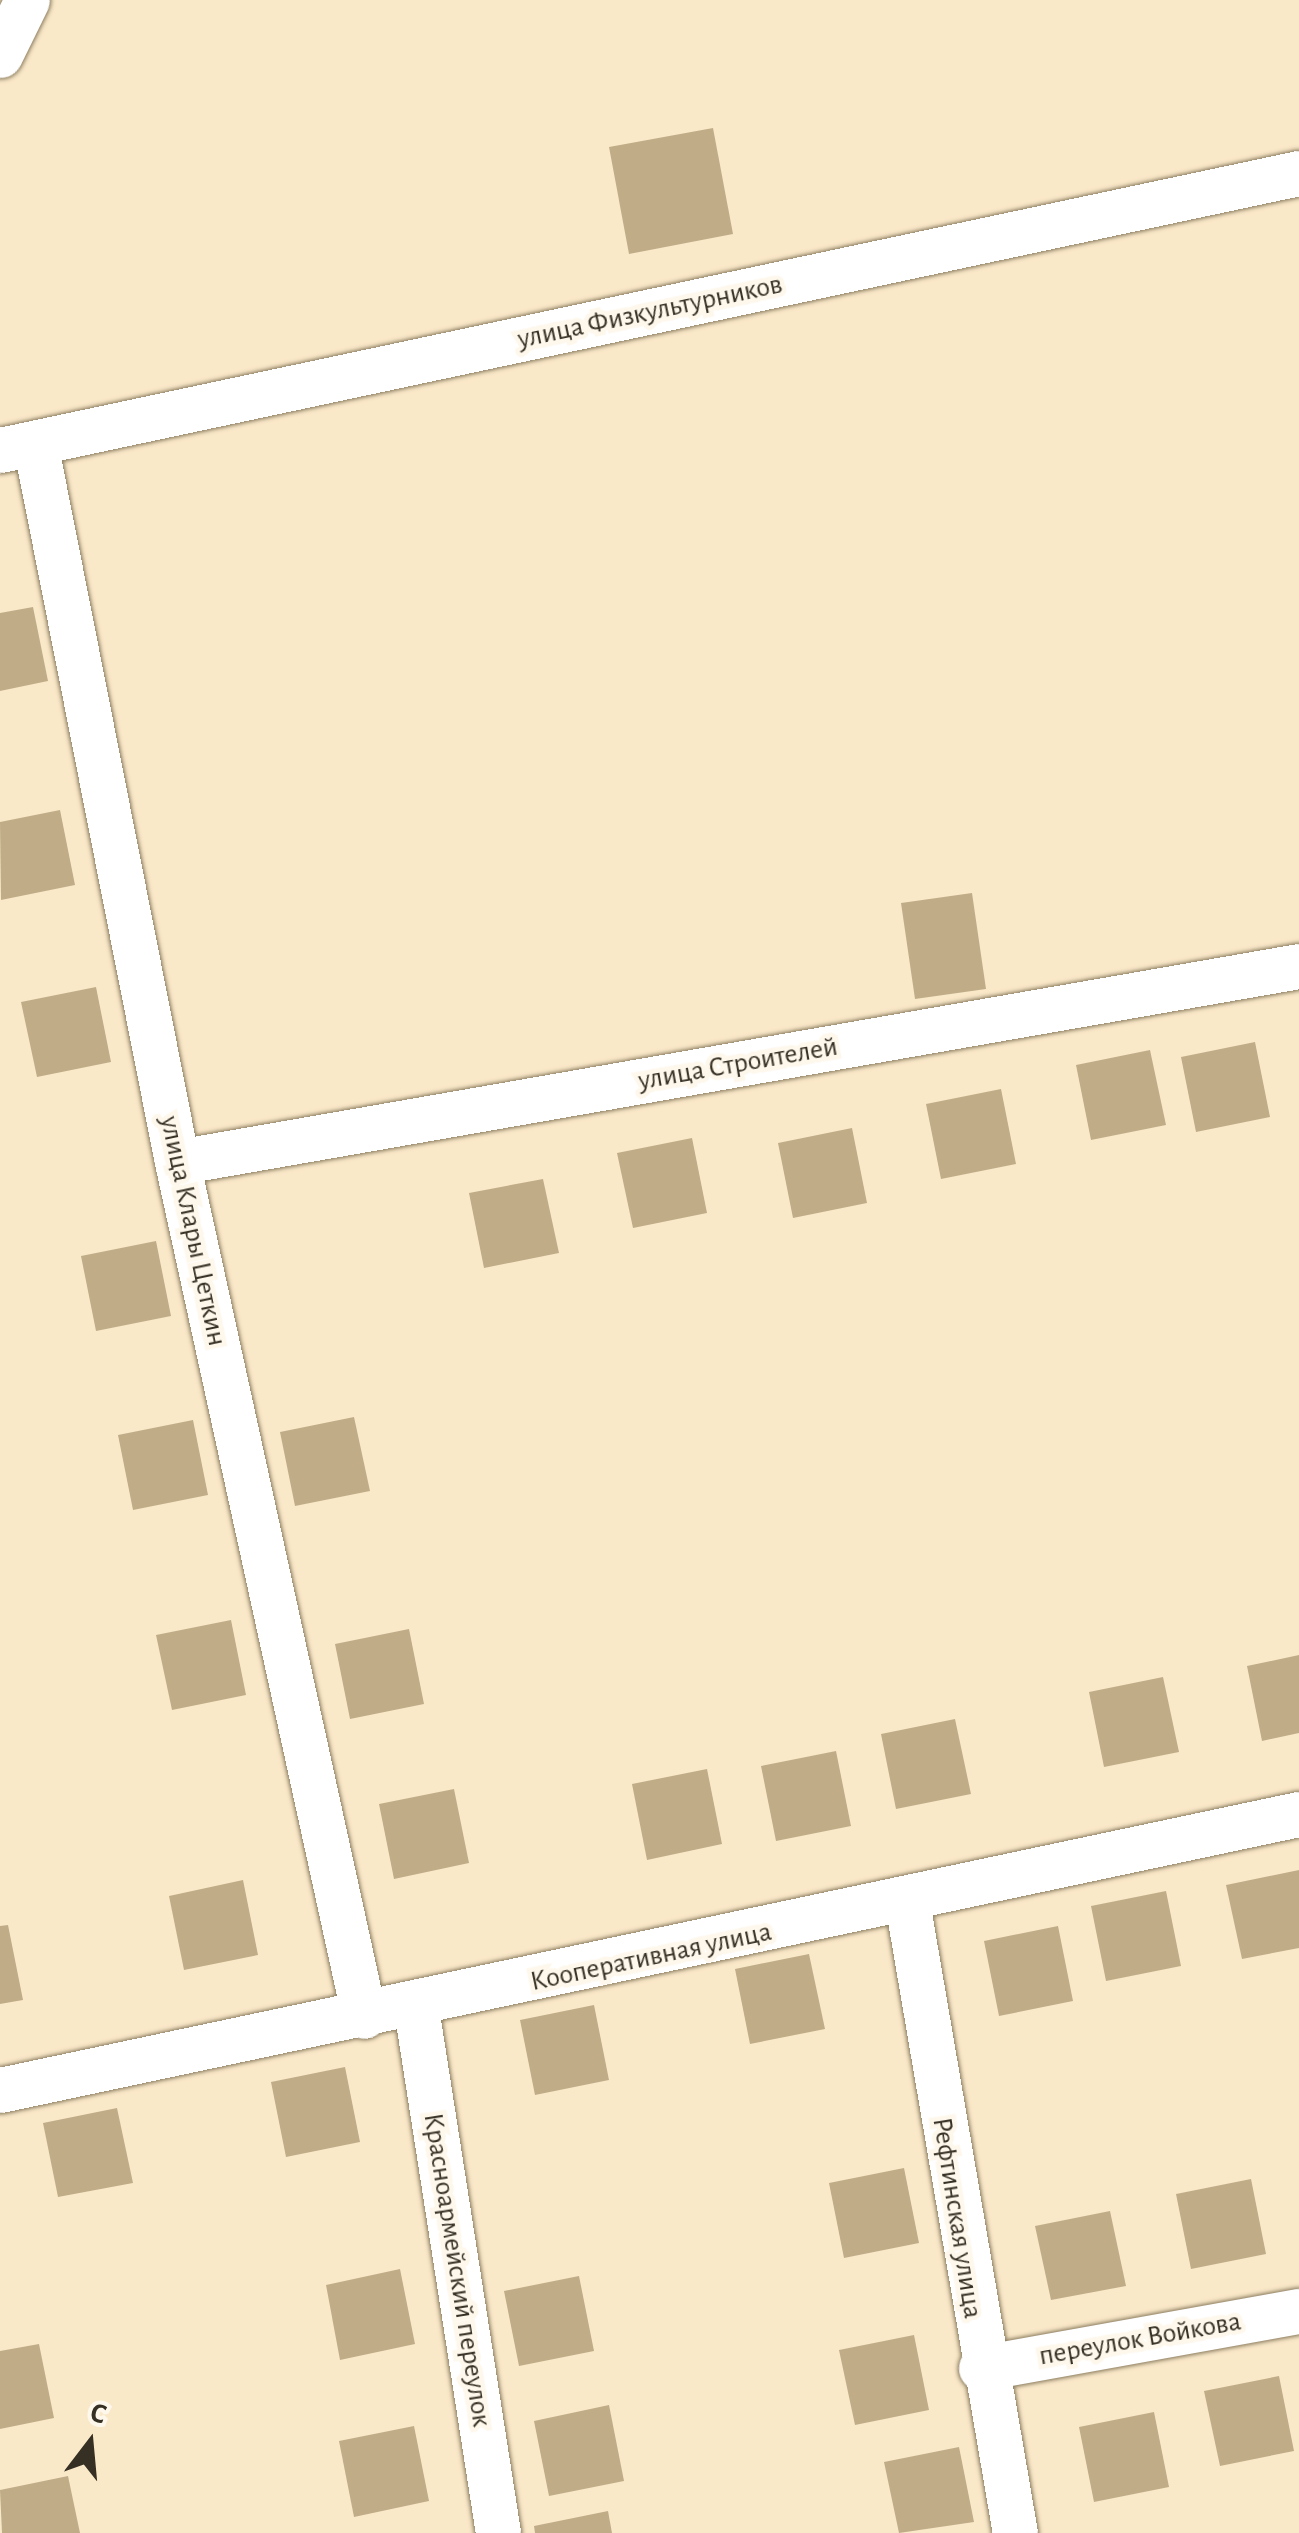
<!DOCTYPE html>
<html>
<head>
<meta charset="utf-8">
<style>
	body { margin:0 }
	#map { position:relative; width:1299px; height:2533px; overflow:hidden; background:#fae9c9; font-family:"Alegreya Sans",sans-serif }
	div>[style] { position:absolute }
	.building>* { inset:0; background:#c0ad88 }
	.roads { filter:drop-shadow(0 0 2px #8d7e61) drop-shadow(0 0 2px #8d7e61) }
	.street>* { height:45px; margin:-22.5px; padding:0 22.5px; transform-origin:22.5px; border-radius:22.5px; background:#fff }
	span { translate:-50% -50%; white-space:nowrap; text-align:center; line-height:1.15; -webkit-text-stroke:9px #fef7eb; paint-order:stroke }
	.street-label { font-size:28px; color:#363024 }
	.north { position:absolute; left:40px; top:2393px; width:100px; height:100px; -webkit-text-stroke:8px #fef7eb; paint-order:stroke; rotate:16deg; font-size:28px; font-weight:700; line-height:40px; text-align:center; color:#363024 }
	.north::after { content:''; display:block; margin:auto; width:35px; height:45px; background:#363024; clip-path:polygon(50% 0,100% 100%,50% 72%,0 100%) }
</style>
</head>
<body>
<div id="map">
	<div class="building">
		<i style="clip-path:polygon(713px 128px,733px 234px,629px 254px,609px 147px)"></i>
		<i style="clip-path:polygon(33px 607px,48px 681px,0 691px,0 613px)"></i>
		<i style="clip-path:polygon(60px 810px,75px 885px,1px 900px,0 822px)"></i>
		<i style="clip-path:polygon(972px 893px,986px 989px,915px 999px,901px 903px)"></i>
		<i style="clip-path:polygon(96px 987px,111px 1062px,37px 1077px,21px 1002px)"></i>
		<i style="clip-path:polygon(1255px 1042px,1270px 1117px,1196px 1132px,1181px 1057px)"></i>
		<i style="clip-path:polygon(1150px 1050px,1166px 1125px,1091px 1140px,1076px 1065px)"></i>
		<i style="clip-path:polygon(1001px 1089px,1016px 1164px,941px 1179px,926px 1104px)"></i>
		<i style="clip-path:polygon(852px 1128px,867px 1203px,793px 1218px,778px 1143px)"></i>
		<i style="clip-path:polygon(692px 1138px,707px 1213px,633px 1228px,617px 1153px)"></i>
		<i style="clip-path:polygon(543px 1179px,559px 1253px,484px 1268px,469px 1193px)"></i>
		<i style="clip-path:polygon(156px 1241px,171px 1316px,96px 1331px,81px 1256px)"></i>
		<i style="clip-path:polygon(354px 1417px,370px 1491px,295px 1506px,280px 1432px)"></i>
		<i style="clip-path:polygon(193px 1420px,208px 1495px,133px 1510px,118px 1435px)"></i>
		<i style="clip-path:polygon(231px 1620px,246px 1695px,172px 1710px,156px 1635px)"></i>
		<i style="clip-path:polygon(409px 1629px,424px 1704px,350px 1719px,335px 1644px)"></i>
		<i style="clip-path:polygon(1299px 1655px,1299px 1733px,1262px 1741px,1247px 1666px)"></i>
		<i style="clip-path:polygon(1163px 1677px,1179px 1752px,1104px 1767px,1089px 1692px)"></i>
		<i style="clip-path:polygon(955px 1719px,971px 1794px,896px 1809px,881px 1734px)"></i>
		<i style="clip-path:polygon(836px 1751px,851px 1826px,776px 1841px,761px 1766px)"></i>
		<i style="clip-path:polygon(707px 1769px,722px 1844px,647px 1860px,632px 1784px)"></i>
		<i style="clip-path:polygon(454px 1789px,469px 1863px,394px 1879px,379px 1804px)"></i>
		<i style="clip-path:polygon(1299px 1870px,1299px 1948px,1242px 1959px,1226px 1885px)"></i>
		<i style="clip-path:polygon(243px 1880px,258px 1955px,184px 1970px,169px 1896px)"></i>
		<i style="clip-path:polygon(1166px 1891px,1181px 1966px,1106px 1981px,1091px 1906px)"></i>
		<i style="clip-path:polygon(8px 1925px,23px 2000px,0 2004px,0 1926px)"></i>
		<i style="clip-path:polygon(1058px 1926px,1073px 2001px,999px 2016px,984px 1941px)"></i>
		<i style="clip-path:polygon(809px 1954px,825px 2029px,750px 2044px,735px 1969px)"></i>
		<i style="clip-path:polygon(594px 2005px,609px 2080px,535px 2095px,520px 2020px)"></i>
		<i style="clip-path:polygon(345px 2067px,360px 2142px,286px 2157px,271px 2082px)"></i>
		<i style="clip-path:polygon(117px 2108px,133px 2183px,58px 2197px,43px 2123px)"></i>
		<i style="clip-path:polygon(904px 2168px,919px 2243px,844px 2258px,829px 2183px)"></i>
		<i style="clip-path:polygon(1251px 2179px,1266px 2254px,1191px 2269px,1176px 2194px)"></i>
		<i style="clip-path:polygon(1110px 2211px,1126px 2286px,1051px 2300px,1035px 2226px)"></i>
		<i style="clip-path:polygon(400px 2269px,415px 2344px,340px 2360px,326px 2285px)"></i>
		<i style="clip-path:polygon(579px 2276px,594px 2351px,519px 2366px,504px 2291px)"></i>
		<i style="clip-path:polygon(914px 2335px,929px 2410px,855px 2425px,839px 2350px)"></i>
		<i style="clip-path:polygon(39px 2344px,54px 2418px,0 2429px,0 2351px)"></i>
		<i style="clip-path:polygon(1279px 2376px,1294px 2451px,1220px 2466px,1204px 2391px)"></i>
		<i style="clip-path:polygon(609px 2405px,624px 2481px,549px 2496px,534px 2421px)"></i>
		<i style="clip-path:polygon(1154px 2412px,1169px 2487px,1094px 2502px,1079px 2427px)"></i>
		<i style="clip-path:polygon(414px 2426px,429px 2501px,354px 2517px,339px 2441px)"></i>
		<i style="clip-path:polygon(959px 2447px,974px 2522px,899px 2533px,884px 2462px)"></i>
		<i style="clip-path:polygon(68px 2476px,80px 2533px,2px 2533px,0 2490px)"></i>
		<i style="clip-path:polygon(608px 2511px,612px 2533px,535px 2533px,534px 2526px)"></i>
	</div>
	<div class="roads">
		<div class="street">
			<i style="left:0;top:55px;width:61px;rotate:-63.9deg"></i>
			<i style="left:35px;top:443px;width:733px;rotate:78.83deg"></i>
			<i style="left:177px;top:1162px;width:874px;rotate:77.65deg"></i>
			<i style="left:0;top:450px;width:1328px;rotate:-12.04deg"></i>
			<i style="left:177px;top:1162px;width:1139px;rotate:-9.91deg"></i>
			<i style="left:907px;top:1902px;width:640px;rotate:80.29deg"></i>
			<i style="left:416px;top:2008px;width:531px;rotate:81.12deg"></i>
			<i style="left:0;top:2090px;width:1328px;rotate:-12deg"></i>
			<i style="left:981px;top:2368px;width:323px;rotate:-10.2deg"></i>
		</div>
	</div>
	<div class="street-label">
		<span style="left:650px;top:312px;rotate:-12deg">улица Физкультурников</span>
		<span style="left:738px;top:1064px;rotate:-10deg">улица Строителей</span>
		<span style="left:193px;top:1231px;rotate:78deg">улица Клары Цеткин</span>
		<span style="left:651px;top:1957px;rotate:-12deg">Кооперативная улица</span>
		<span style="left:957px;top:2218px;rotate:81deg">Рефтинская улица</span>
		<span style="left:457px;top:2270px;rotate:81deg">Красноармейский переулок</span>
		<span style="left:1140px;top:2339px;rotate:-10deg">переулок Войкова</span>
	</div>
	<div class="north">С</div>
</div>
</body>
</html>
